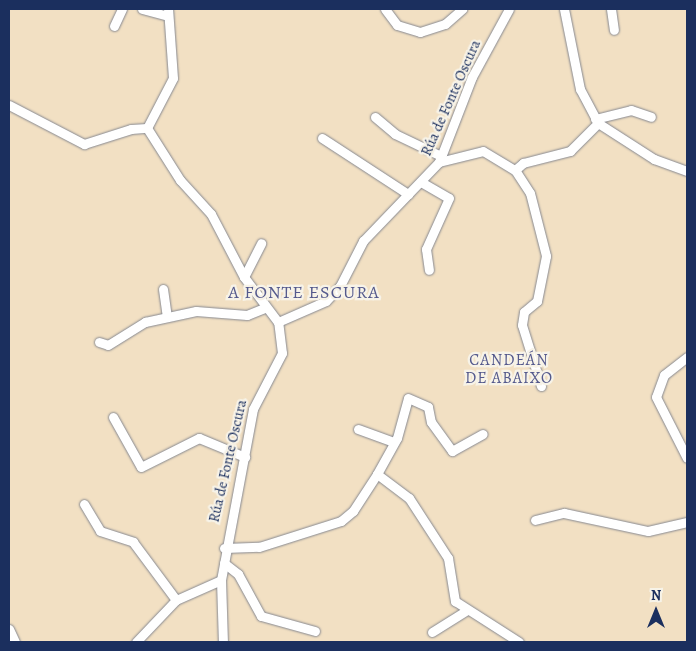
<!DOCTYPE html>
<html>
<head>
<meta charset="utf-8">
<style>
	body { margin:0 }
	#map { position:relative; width:696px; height:651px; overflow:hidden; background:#f2e0c3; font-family:Alegreya,serif }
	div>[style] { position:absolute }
	.roads { filter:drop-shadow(0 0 1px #868890) drop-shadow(0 0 1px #868890) }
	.minor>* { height:9px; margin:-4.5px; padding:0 4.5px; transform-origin:4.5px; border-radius:4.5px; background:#fff }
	span { translate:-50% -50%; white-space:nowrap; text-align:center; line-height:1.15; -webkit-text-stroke:4.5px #f7f3e8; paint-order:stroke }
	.street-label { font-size:15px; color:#1b2f5e }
	.neighbourhood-label { font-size:16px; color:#54598c; letter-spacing:1px }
	.quarter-label { font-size:18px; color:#54598c; letter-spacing:1px }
	.frame { position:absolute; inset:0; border:10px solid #1b2f5e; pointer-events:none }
	.north { position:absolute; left:631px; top:586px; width:50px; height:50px; -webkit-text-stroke:4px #f7f3e8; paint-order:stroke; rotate:0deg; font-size:14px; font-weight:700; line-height:20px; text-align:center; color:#1b2f5e }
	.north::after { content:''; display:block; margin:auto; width:18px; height:22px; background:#1b2f5e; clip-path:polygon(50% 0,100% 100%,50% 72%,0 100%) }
</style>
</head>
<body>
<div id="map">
	<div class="roads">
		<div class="minor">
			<i style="left:142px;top:9px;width:27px;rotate:15deg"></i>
			<i style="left:385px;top:9px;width:20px;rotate:53deg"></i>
			<i style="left:397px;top:25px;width:24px;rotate:17deg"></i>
			<i style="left:420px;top:32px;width:26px;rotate:-18deg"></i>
			<i style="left:445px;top:24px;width:23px;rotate:-41deg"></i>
			<i style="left:564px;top:9px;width:82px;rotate:78.7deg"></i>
			<i style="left:580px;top:89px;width:38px;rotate:62deg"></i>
			<i style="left:598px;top:123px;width:67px;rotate:32.7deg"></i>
			<i style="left:654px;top:159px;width:35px;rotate:20deg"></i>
			<i style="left:611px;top:9px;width:21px;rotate:82deg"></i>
			<i style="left:114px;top:26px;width:19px;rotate:-65deg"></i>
			<i style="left:9px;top:105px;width:85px;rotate:27.5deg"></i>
			<i style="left:84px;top:144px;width:49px;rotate:-17.7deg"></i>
			<i style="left:131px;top:129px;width:16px;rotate:-4deg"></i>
			<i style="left:375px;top:117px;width:26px;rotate:40deg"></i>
			<i style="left:395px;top:134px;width:51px;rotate:25.6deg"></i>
			<i style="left:595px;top:119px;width:37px;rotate:-14deg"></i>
			<i style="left:631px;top:110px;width:21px;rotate:19deg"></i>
			<i style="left:147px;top:128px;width:62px;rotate:57.6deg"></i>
			<i style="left:180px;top:180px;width:46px;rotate:47.6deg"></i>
			<i style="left:211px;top:214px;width:71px;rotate:62.4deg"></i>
			<i style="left:244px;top:277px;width:56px;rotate:52.9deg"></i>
			<i style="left:147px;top:128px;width:56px;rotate:-62.5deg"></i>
			<i style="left:173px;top:78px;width:69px;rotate:-94.1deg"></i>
			<i style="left:322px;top:138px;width:103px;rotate:33.1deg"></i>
			<i style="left:439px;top:162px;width:45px;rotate:-14deg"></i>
			<i style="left:483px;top:151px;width:37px;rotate:31deg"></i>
			<i style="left:515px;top:170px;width:27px;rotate:57deg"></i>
			<i style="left:530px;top:193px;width:65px;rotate:75.7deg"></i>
			<i style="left:546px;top:256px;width:46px;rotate:101.3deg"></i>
			<i style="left:537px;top:301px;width:17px;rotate:140deg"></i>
			<i style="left:524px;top:312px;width:13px;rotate:99deg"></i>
			<i style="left:522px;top:325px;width:64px;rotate:72.7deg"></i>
			<i style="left:515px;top:170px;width:11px;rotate:-41deg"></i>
			<i style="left:523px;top:163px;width:49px;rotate:-14.3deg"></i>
			<i style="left:570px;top:151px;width:40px;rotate:-45deg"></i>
			<i style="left:421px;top:182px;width:32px;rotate:30deg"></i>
			<i style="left:449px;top:198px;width:56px;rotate:114.3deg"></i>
			<i style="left:426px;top:249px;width:21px;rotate:82deg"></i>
			<i style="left:244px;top:277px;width:38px;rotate:-63deg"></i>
			<i style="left:163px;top:289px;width:28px;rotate:82deg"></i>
			<i style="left:99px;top:342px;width:9px;rotate:18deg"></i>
			<i style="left:108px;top:345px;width:44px;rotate:-31.9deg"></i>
			<i style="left:145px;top:322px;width:52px;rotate:-12.2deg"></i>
			<i style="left:196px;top:311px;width:51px;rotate:4.5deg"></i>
			<i style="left:247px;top:315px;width:18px;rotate:-22deg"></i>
			<i style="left:687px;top:357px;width:29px;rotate:142deg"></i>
			<i style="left:664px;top:375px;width:23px;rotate:110deg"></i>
			<i style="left:656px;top:397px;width:68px;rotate:63.1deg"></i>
			<i style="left:113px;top:417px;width:57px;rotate:60.8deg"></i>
			<i style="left:141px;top:467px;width:65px;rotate:-26.6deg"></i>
			<i style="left:199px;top:438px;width:50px;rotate:22.4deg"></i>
			<i style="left:358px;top:429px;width:38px;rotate:20deg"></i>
			<i style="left:377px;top:474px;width:41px;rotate:-60.9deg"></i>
			<i style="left:397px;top:438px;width:41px;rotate:-74.6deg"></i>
			<i style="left:408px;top:398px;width:22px;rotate:24deg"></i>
			<i style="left:428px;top:407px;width:15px;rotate:79deg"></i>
			<i style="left:431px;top:422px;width:36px;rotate:54deg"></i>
			<i style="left:452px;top:451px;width:35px;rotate:-29deg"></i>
			<i style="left:84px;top:504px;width:31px;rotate:59deg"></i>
			<i style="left:100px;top:531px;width:35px;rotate:18deg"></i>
			<i style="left:133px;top:542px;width:72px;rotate:53.4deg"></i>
			<i style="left:535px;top:520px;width:30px;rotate:-14deg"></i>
			<i style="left:564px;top:513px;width:86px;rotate:12.1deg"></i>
			<i style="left:648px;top:531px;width:40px;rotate:-13deg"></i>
			<i style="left:224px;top:548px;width:35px;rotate:-2deg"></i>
			<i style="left:259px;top:547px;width:86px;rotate:-17.6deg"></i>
			<i style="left:341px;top:521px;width:16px;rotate:-40deg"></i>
			<i style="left:353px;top:511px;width:44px;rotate:-57deg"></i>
			<i style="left:377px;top:474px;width:40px;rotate:37deg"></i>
			<i style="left:409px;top:498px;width:72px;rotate:57deg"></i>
			<i style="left:448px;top:558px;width:44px;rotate:80.8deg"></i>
			<i style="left:455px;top:601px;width:76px;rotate:32.6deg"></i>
			<i style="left:224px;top:563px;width:18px;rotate:38deg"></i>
			<i style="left:238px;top:574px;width:48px;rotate:61.3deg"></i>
			<i style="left:261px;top:616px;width:56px;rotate:15.5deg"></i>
			<i style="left:221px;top:580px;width:62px;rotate:88.2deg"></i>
			<i style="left:9px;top:629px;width:14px;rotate:65deg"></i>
			<i style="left:432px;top:632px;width:40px;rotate:-32deg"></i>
			<i style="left:136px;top:642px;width:58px;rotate:-46.4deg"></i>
			<i style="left:176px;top:600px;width:49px;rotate:-24deg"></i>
			<i style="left:221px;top:580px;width:174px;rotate:-79.4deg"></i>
			<i style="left:253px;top:409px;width:63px;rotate:-62.6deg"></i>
			<i style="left:282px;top:353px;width:31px;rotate:-97deg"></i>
			<i style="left:278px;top:322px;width:52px;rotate:-23.6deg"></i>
			<i style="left:326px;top:301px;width:21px;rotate:-47deg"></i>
			<i style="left:340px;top:286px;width:51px;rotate:-62.9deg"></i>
			<i style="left:363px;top:241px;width:110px;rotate:-46.1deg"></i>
			<i style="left:439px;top:162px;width:91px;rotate:-68.8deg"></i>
			<i style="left:472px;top:77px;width:77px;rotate:-61.4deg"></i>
		</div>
	</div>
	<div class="street-label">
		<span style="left:451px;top:98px;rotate:-66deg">Rúa de Fonte Oscura</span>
		<span style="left:228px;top:461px;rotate:-77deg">Rúa de Fonte Oscura</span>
	</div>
	<div class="neighbourhood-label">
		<span style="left:509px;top:369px">CANDEÁN<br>DE ABAIXO</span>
	</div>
	<div class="quarter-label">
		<span style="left:304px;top:292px">A FONTE ESCURA</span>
	</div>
	<div class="frame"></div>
	<div class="north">N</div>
</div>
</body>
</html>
